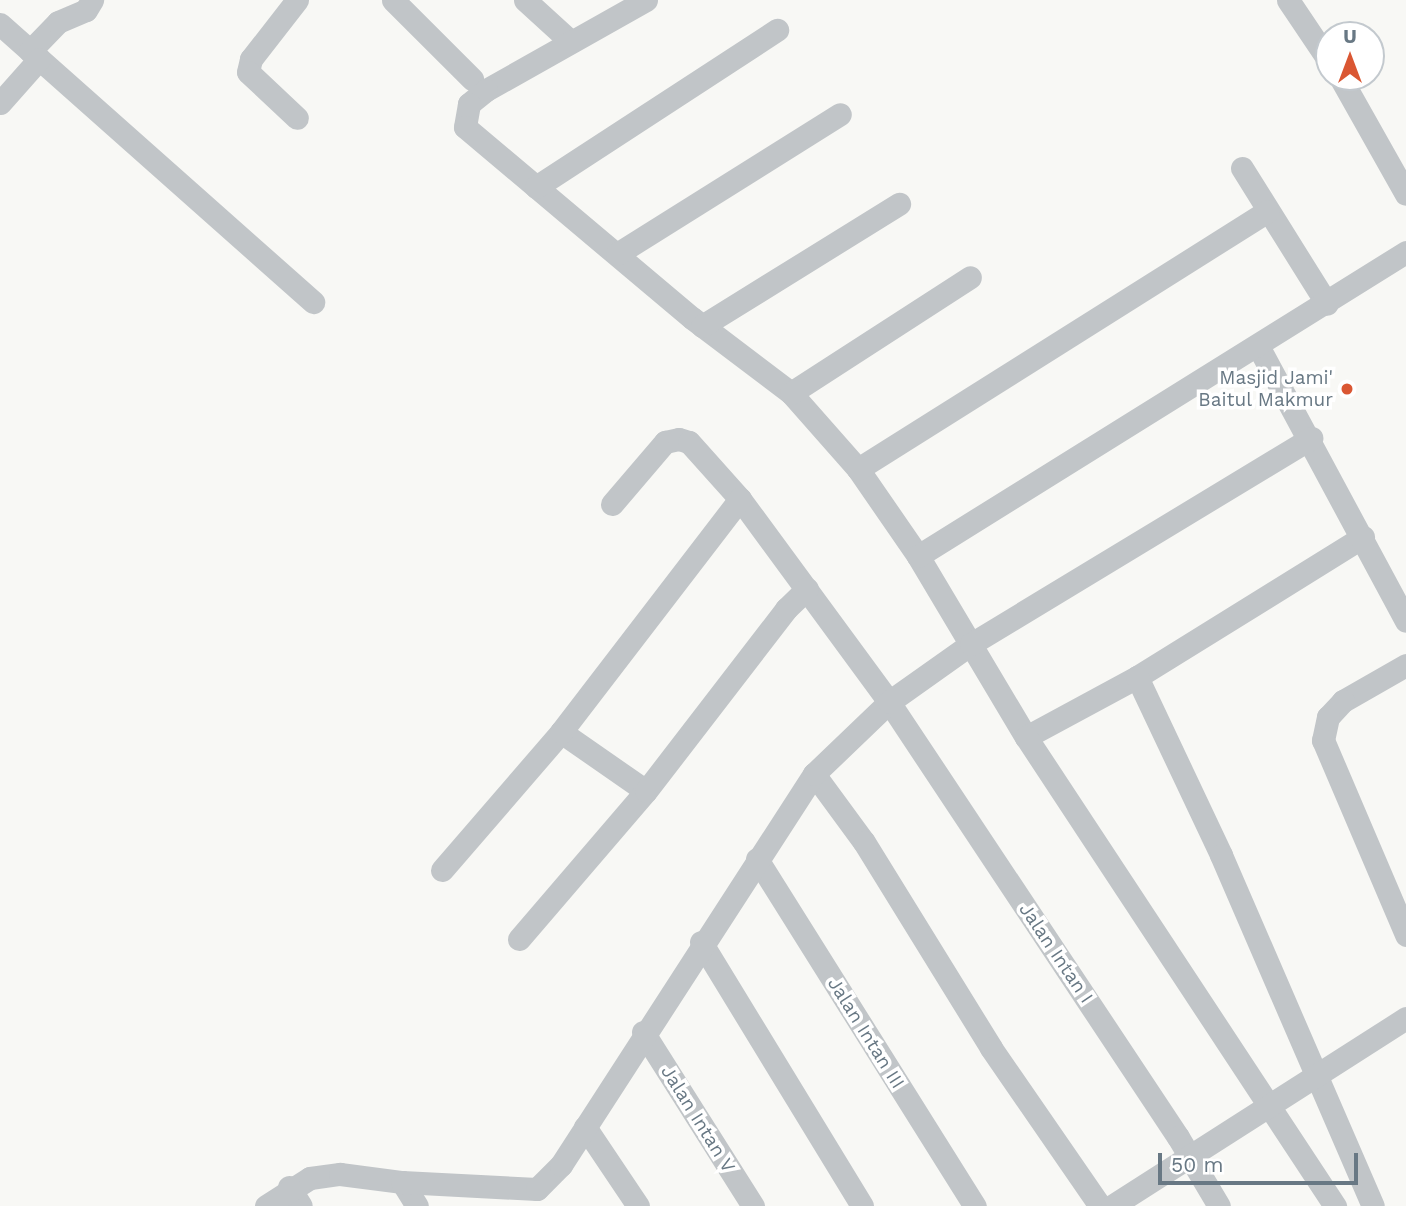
<!DOCTYPE html>
<html>
<head>
<meta charset="utf-8">
<style>
	body { margin:0 }
	#map { position:relative; width:1406px; height:1206px; overflow:hidden; background:#f8f8f5; font-family:"Work Sans",sans-serif }
	div>[style] { position:absolute }
	.minor>* { height:23px; margin:-11.5px; padding:0 11.5px; transform-origin:11.5px; border-radius:11.5px; background:#c1c5c8 }
	.dots>* { width:19px; height:19px; translate:-50% -50%; box-sizing:border-box; border:4px solid #fff; border-radius:50% }
	span { translate:-50% -50%; white-space:nowrap; text-align:center; line-height:1.15; -webkit-text-stroke:7px #fff; paint-order:stroke }
	.poi-label { font-size:19px; color:#687884 }
	.right { translate:-100% -50%; text-align:right }
	.street-label { font-size:19px; color:#687884 }
	.north { position:absolute; left:1315px; top:21px; width:70px; height:70px; box-sizing:border-box; background:#fff; border:2px solid #c3c9ce; border-radius:50%; rotate:0deg; font-size:19px; font-weight:700; line-height:28px; text-align:center; color:#687884 }
	.north::after { content:''; display:block; margin:auto; width:24px; height:32px; background:#da5733; clip-path:polygon(50% 0,100% 100%,50% 72%,0 100%) }
	.scale { position:absolute; left:1158px; top:1153px; width:200px; height:32px; box-sizing:border-box; border:4px solid #687884; border-top:0; padding-left:9px; font-size:21px; line-height:24px; white-space:nowrap; color:#687884; -webkit-text-stroke:5px #fff; paint-order:stroke }
</style>
</head>
<body>
<div id="map">
	<div class="minor">
		<i style="left:297px;top:0;width:75px;rotate:127.9deg"></i>
		<i style="left:251px;top:59px;width:13px;rotate:103deg"></i>
		<i style="left:248px;top:72px;width:67px;rotate:43.2deg"></i>
		<i style="left:393px;top:0;width:112px;rotate:45deg"></i>
		<i style="left:525px;top:0;width:62px;rotate:42.4deg"></i>
		<i style="left:646px;top:0;width:184px;rotate:150.6deg"></i>
		<i style="left:486px;top:90px;width:22px;rotate:141deg"></i>
		<i style="left:469px;top:104px;width:23px;rotate:100deg"></i>
		<i style="left:465px;top:127px;width:297px;rotate:40.1deg"></i>
		<i style="left:692px;top:318px;width:124px;rotate:37.1deg"></i>
		<i style="left:791px;top:393px;width:101px;rotate:48.6deg"></i>
		<i style="left:858px;top:469px;width:106px;rotate:55.4deg"></i>
		<i style="left:918px;top:556px;width:211px;rotate:59.2deg"></i>
		<i style="left:1026px;top:737px;width:126px;rotate:-28.4deg"></i>
		<i style="left:1137px;top:677px;width:266px;rotate:-31.8deg"></i>
		<i style="left:1288px;top:0;width:73px;rotate:56.1deg"></i>
		<i style="left:0;top:24px;width:419px;rotate:41.6deg"></i>
		<i style="left:30px;top:51px;width:40px;rotate:-46deg"></i>
		<i style="left:58px;top:22px;width:30px;rotate:-23deg"></i>
		<i style="left:86px;top:10px;width:12px;rotate:-59deg"></i>
		<i style="left:1340px;top:77px;width:134px;rotate:60.6deg"></i>
		<i style="left:0;top:103px;width:59px;rotate:-48.4deg"></i>
		<i style="left:1242px;top:168px;width:160px;rotate:58deg"></i>
		<i style="left:536px;top:187px;width:288px;rotate:-33.1deg"></i>
		<i style="left:617px;top:254px;width:263px;rotate:-32.1deg"></i>
		<i style="left:702px;top:326px;width:232px;rotate:-31.8deg"></i>
		<i style="left:1258px;top:346px;width:312px;rotate:61.7deg"></i>
		<i style="left:791px;top:393px;width:213px;rotate:-32.9deg"></i>
		<i style="left:858px;top:469px;width:484px;rotate:-32.2deg"></i>
		<i style="left:612px;top:504px;width:82px;rotate:-49.5deg"></i>
		<i style="left:665px;top:442px;width:14px;rotate:-12deg"></i>
		<i style="left:679px;top:439px;width:10px;rotate:17deg"></i>
		<i style="left:689px;top:442px;width:76px;rotate:48.2deg"></i>
		<i style="left:740px;top:499px;width:252px;rotate:53.7deg"></i>
		<i style="left:889px;top:702px;width:522px;rotate:56.4deg"></i>
		<i style="left:1178px;top:1137px;width:80px;rotate:59.3deg"></i>
		<i style="left:918px;top:556px;width:575px;rotate:-31.92deg"></i>
		<i style="left:1406px;top:665px;width:73px;rotate:150.3deg"></i>
		<i style="left:1343px;top:701px;width:22px;rotate:133deg"></i>
		<i style="left:1328px;top:717px;width:24px;rotate:102deg"></i>
		<i style="left:1323px;top:740px;width:212px;rotate:66.9deg"></i>
		<i style="left:1137px;top:677px;width:197px;rotate:64.7deg"></i>
		<i style="left:1221px;top:855px;width:382px;rotate:66.6deg"></i>
		<i style="left:561px;top:732px;width:103px;rotate:34.8deg"></i>
		<i style="left:1026px;top:737px;width:562px;rotate:56.62deg"></i>
		<i style="left:814px;top:774px;width:84px;rotate:53.7deg"></i>
		<i style="left:864px;top:842px;width:242px;rotate:58.3deg"></i>
		<i style="left:991px;top:1048px;width:192px;rotate:55.4deg"></i>
		<i style="left:757px;top:859px;width:410px;rotate:57.9deg"></i>
		<i style="left:442px;top:870px;width:182px;rotate:-49.2deg"></i>
		<i style="left:561px;top:732px;width:294px;rotate:-52.5deg"></i>
		<i style="left:519px;top:939px;width:195px;rotate:-49.4deg"></i>
		<i style="left:646px;top:791px;width:230px;rotate:-52.4deg"></i>
		<i style="left:786px;top:609px;width:29px;rotate:-44deg"></i>
		<i style="left:701px;top:942px;width:309px;rotate:58.6deg"></i>
		<i style="left:643px;top:1032px;width:206px;rotate:57.7deg"></i>
		<i style="left:585px;top:1127px;width:95px;rotate:56.1deg"></i>
		<i style="left:402px;top:1182px;width:28px;rotate:58deg"></i>
		<i style="left:289px;top:1187px;width:22px;rotate:58deg"></i>
		<i style="left:266px;top:1206px;width:52px;rotate:-32.5deg"></i>
		<i style="left:310px;top:1178px;width:30px;rotate:-8deg"></i>
		<i style="left:340px;top:1174px;width:63px;rotate:7.4deg"></i>
		<i style="left:402px;top:1182px;width:135px;rotate:3deg"></i>
		<i style="left:537px;top:1189px;width:34px;rotate:-45deg"></i>
		<i style="left:561px;top:1165px;width:466px;rotate:-57.1deg"></i>
		<i style="left:814px;top:774px;width:104px;rotate:-43.8deg"></i>
		<i style="left:889px;top:702px;width:100px;rotate:-35.3deg"></i>
		<i style="left:971px;top:644px;width:398px;rotate:-31.2deg"></i>
		<i style="left:1112px;top:1206px;width:349px;rotate:-32.6deg"></i>
	</div>
	<div class="dots">
		<i style="left:1347px;top:389px;background:#da5733"></i>
	</div>
	<div class="poi-label">
		<span class="right" style="left:1333px;top:389px">Masjid Jami'<br>Baitul Makmur</span>
	</div>
	<div class="street-label">
		<span style="left:1056px;top:953px;rotate:56deg">Jalan Intan I</span>
		<span style="left:866px;top:1033px;rotate:58deg">Jalan Intan III</span>
		<span style="left:698px;top:1119px;rotate:58deg">Jalan Intan V</span>
	</div>
	<div class="north">U</div>
	<div class="scale">50 m</div>
</div>
</body>
</html>
